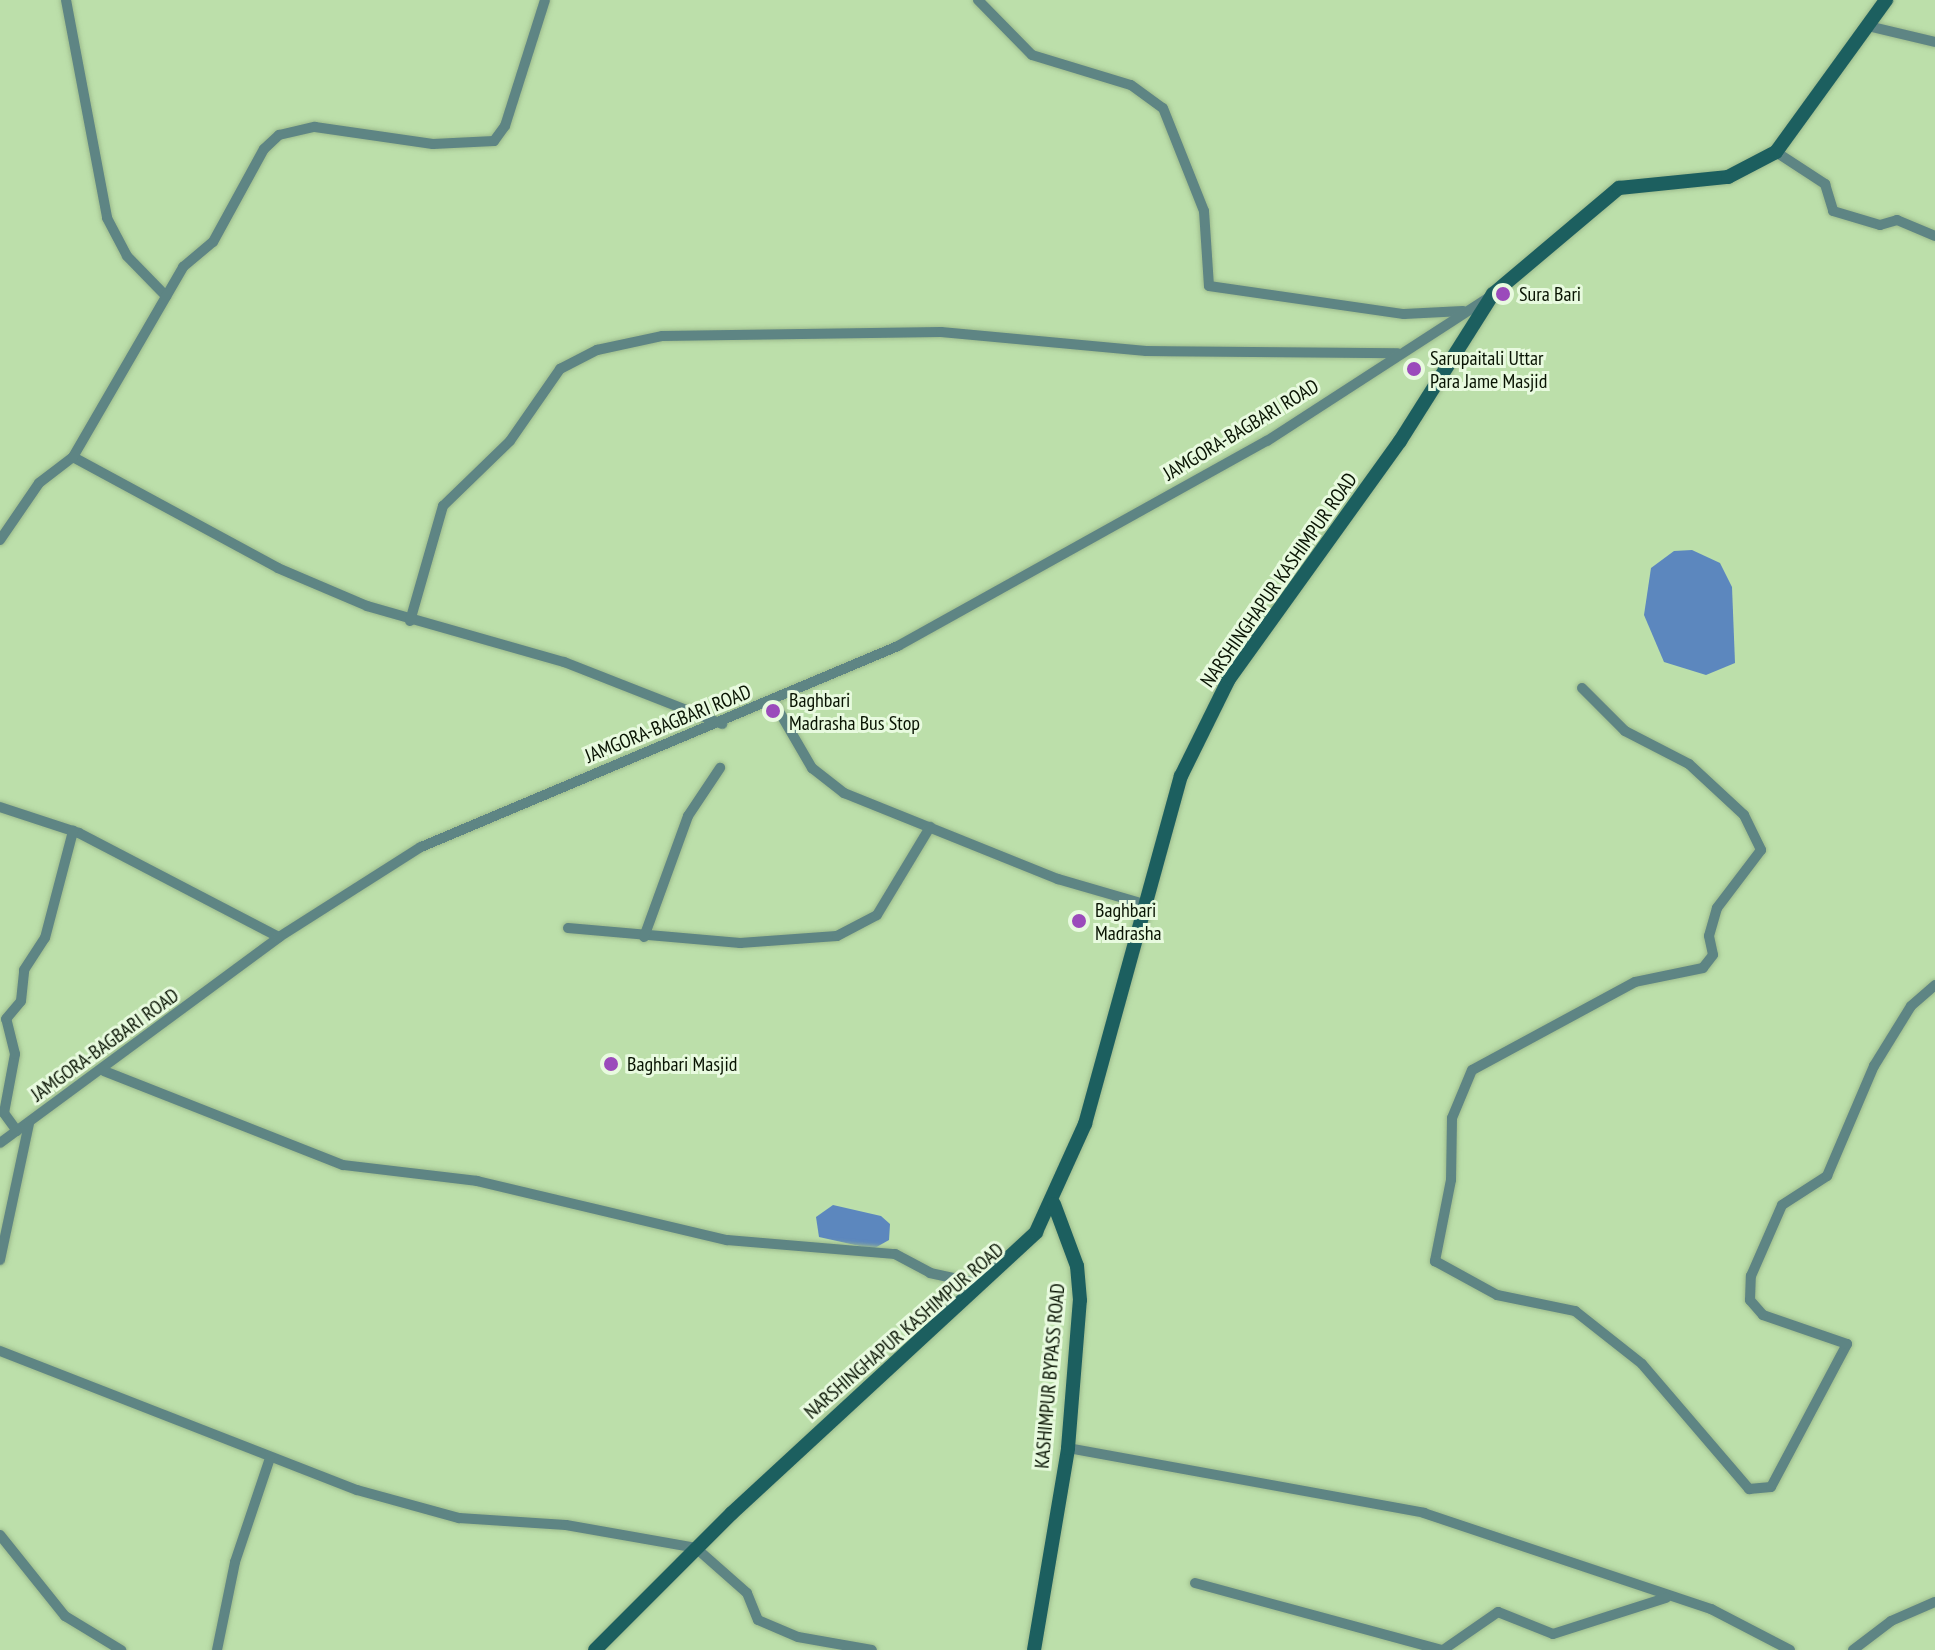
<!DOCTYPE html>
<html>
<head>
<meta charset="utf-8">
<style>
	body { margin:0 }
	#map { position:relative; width:1935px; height:1650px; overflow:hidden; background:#bcdfaa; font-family:"PT Sans Narrow",sans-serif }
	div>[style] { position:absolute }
	.water>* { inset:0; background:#5c87be }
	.roads { filter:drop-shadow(0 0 2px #9cba8c) drop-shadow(0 0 2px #9cba8c) }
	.street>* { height:10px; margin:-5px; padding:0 5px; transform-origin:5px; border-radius:5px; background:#5e8584 }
	.secondary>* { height:14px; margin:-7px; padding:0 7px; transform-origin:7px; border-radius:7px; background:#1c5f5f }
	.dots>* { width:22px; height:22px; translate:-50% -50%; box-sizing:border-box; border:4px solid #e8fadf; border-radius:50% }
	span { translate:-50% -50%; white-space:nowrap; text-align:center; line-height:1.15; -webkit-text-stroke:6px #e8fadf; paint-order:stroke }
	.poi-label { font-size:20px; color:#091403 }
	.left { translate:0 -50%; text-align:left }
	.street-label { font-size:20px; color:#091403 }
</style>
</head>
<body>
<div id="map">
	<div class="water">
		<i style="clip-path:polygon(1692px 550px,1720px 563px,1732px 587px,1735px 663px,1706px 675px,1664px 662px,1644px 615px,1651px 568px,1674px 551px)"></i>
		<i style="clip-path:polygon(833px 1205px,881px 1216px,890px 1224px,889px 1240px,873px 1249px,819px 1237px,816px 1217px)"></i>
	</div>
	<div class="roads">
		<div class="street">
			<i style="left:66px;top:0;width:222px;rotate:79.3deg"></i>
			<i style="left:107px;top:218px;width:43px;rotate:62.2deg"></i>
			<i style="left:127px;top:256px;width:56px;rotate:45.7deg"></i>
			<i style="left:978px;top:0;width:77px;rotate:45.5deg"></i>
			<i style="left:1032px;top:55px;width:103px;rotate:16.9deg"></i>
			<i style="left:1131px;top:85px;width:39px;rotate:36deg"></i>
			<i style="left:1163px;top:108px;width:111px;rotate:68.3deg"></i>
			<i style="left:1204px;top:211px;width:75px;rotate:86.2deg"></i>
			<i style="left:1209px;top:286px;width:197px;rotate:8.2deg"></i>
			<i style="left:1404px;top:314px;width:59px;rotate:-2.9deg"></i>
			<i style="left:1868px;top:26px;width:69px;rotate:13.4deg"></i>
			<i style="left:1776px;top:152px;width:59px;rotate:33.1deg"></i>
			<i style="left:1825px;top:184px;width:28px;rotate:73deg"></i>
			<i style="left:1833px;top:211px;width:49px;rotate:16.6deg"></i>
			<i style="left:1880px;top:225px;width:18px;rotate:-16deg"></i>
			<i style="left:1897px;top:220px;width:41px;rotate:22.8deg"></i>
			<i style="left:73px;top:457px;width:233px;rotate:28.4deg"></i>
			<i style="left:278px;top:568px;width:97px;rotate:23.1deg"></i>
			<i style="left:367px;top:606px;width:205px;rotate:15.9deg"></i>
			<i style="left:564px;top:662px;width:170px;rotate:21.4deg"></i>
			<i style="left:0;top:540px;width:69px;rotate:-55.6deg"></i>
			<i style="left:39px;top:483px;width:43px;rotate:-37.4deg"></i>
			<i style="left:73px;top:457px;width:220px;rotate:-59.9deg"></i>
			<i style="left:183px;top:267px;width:39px;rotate:-40deg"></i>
			<i style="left:213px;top:242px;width:106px;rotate:-61.3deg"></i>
			<i style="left:264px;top:149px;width:21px;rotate:-43deg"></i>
			<i style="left:279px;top:135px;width:37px;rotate:-13deg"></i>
			<i style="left:315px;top:127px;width:119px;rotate:8.2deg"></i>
			<i style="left:433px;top:144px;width:61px;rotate:-2.8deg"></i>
			<i style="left:494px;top:141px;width:19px;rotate:-54deg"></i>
			<i style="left:505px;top:126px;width:132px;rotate:-72.4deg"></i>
			<i style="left:410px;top:621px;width:120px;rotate:-74deg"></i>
			<i style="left:443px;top:506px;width:93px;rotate:-44.1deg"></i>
			<i style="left:510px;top:441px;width:88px;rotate:-55.2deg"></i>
			<i style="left:560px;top:369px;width:42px;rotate:-27.2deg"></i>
			<i style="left:597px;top:350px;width:66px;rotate:-12.2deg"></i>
			<i style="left:662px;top:336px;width:279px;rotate:-0.8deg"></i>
			<i style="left:941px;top:332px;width:206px;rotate:5.3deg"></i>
			<i style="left:1146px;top:351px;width:252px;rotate:0.5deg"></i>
			<i style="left:1582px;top:688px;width:61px;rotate:45deg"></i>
			<i style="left:1625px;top:731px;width:72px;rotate:27.3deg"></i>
			<i style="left:1689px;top:764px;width:75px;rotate:42.8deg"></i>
			<i style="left:1744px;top:815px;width:39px;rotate:64deg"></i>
			<i style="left:1761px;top:850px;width:73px;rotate:127.2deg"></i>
			<i style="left:1717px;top:908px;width:29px;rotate:106deg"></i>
			<i style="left:1709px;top:936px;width:19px;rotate:78deg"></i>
			<i style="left:1713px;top:955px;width:16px;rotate:128deg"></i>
			<i style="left:1703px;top:968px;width:69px;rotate:168.4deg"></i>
			<i style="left:1635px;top:982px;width:185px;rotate:151.6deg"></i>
			<i style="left:1472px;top:1070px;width:52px;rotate:112.6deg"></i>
			<i style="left:1452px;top:1118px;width:62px;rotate:90.9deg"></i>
			<i style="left:1451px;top:1180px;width:83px;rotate:101.2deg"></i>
			<i style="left:1435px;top:1261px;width:71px;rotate:28.7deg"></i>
			<i style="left:1497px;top:1295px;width:80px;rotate:11.6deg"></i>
			<i style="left:1575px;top:1311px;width:85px;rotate:38.3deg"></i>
			<i style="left:1642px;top:1364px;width:165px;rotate:49.4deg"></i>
			<i style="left:1749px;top:1489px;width:22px;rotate:-5deg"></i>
			<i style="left:1771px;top:1487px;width:162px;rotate:-62deg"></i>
			<i style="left:1847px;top:1344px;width:89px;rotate:-161deg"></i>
			<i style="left:1763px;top:1315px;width:20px;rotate:-131deg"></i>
			<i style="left:1750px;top:1300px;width:24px;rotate:-88deg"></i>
			<i style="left:1751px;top:1276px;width:77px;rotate:-66.4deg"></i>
			<i style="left:1782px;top:1205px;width:54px;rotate:-32.8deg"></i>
			<i style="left:1827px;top:1176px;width:120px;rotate:-66.9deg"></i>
			<i style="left:1874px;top:1066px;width:70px;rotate:-58.3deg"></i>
			<i style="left:1911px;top:1006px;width:32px;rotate:-41deg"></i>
			<i style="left:773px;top:701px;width:78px;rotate:59.8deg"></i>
			<i style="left:812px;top:768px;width:41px;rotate:38deg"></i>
			<i style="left:844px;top:793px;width:231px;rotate:21.9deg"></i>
			<i style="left:1058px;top:879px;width:90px;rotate:16.2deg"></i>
			<i style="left:0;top:807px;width:83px;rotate:18.2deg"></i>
			<i style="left:79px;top:833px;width:225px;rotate:27.5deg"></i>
			<i style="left:568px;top:928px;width:173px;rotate:5deg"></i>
			<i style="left:740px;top:943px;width:97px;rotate:-4.1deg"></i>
			<i style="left:837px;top:936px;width:45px;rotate:-27.7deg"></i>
			<i style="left:877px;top:915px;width:103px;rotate:-58.9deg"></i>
			<i style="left:644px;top:937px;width:129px;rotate:-70deg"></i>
			<i style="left:688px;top:816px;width:58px;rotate:-56.3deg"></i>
			<i style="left:104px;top:1071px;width:257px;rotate:21.5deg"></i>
			<i style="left:343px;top:1165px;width:135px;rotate:6.8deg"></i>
			<i style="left:477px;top:1181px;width:257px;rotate:13.3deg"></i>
			<i style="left:727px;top:1240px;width:169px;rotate:4.8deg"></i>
			<i style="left:895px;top:1254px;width:40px;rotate:28deg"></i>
			<i style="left:930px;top:1273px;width:52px;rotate:12.2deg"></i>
			<i style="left:17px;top:1131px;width:22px;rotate:-126deg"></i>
			<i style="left:4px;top:1113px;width:60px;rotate:-79.4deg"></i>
			<i style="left:15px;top:1054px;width:36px;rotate:-104deg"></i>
			<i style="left:6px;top:1019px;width:23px;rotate:-50deg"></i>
			<i style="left:21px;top:1001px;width:31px;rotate:-84deg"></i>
			<i style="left:24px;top:970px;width:38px;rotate:-57deg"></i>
			<i style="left:45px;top:938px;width:111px;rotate:-75.3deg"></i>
			<i style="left:0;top:1143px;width:347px;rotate:-36.4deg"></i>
			<i style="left:279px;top:937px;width:168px;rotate:-32.4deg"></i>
			<i style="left:421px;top:847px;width:518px;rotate:-22.85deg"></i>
			<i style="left:898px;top:646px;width:422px;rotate:-29.1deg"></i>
			<i style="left:1267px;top:441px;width:267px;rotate:-32.9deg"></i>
			<i style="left:0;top:1260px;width:140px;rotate:-78deg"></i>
			<i style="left:0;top:1351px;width:383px;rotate:21.3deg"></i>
			<i style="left:357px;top:1490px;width:106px;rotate:15.4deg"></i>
			<i style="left:459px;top:1518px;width:107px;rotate:3.7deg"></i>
			<i style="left:566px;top:1525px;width:132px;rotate:10deg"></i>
			<i style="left:696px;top:1548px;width:68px;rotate:41.4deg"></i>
			<i style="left:747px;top:1593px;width:29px;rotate:68deg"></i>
			<i style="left:758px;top:1620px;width:43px;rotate:23deg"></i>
			<i style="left:798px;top:1637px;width:75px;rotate:10deg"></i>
			<i style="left:1068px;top:1448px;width:362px;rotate:10.3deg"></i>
			<i style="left:1424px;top:1513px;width:303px;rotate:18.5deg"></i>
			<i style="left:1711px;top:1609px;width:89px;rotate:27.4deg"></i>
			<i style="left:0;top:1535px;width:104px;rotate:51.3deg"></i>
			<i style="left:65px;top:1616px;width:66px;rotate:31.3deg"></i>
			<i style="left:1195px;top:1583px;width:256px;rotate:15.2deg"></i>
			<i style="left:217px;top:1650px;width:90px;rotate:-78.4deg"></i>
			<i style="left:235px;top:1562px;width:110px;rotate:-71.4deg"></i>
			<i style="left:1443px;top:1650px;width:67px;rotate:-34.6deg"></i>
			<i style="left:1498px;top:1612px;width:59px;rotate:21.8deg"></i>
			<i style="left:1553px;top:1634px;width:119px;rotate:-17.7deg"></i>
			<i style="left:1853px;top:1650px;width:48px;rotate:-37.3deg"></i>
			<i style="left:1891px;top:1621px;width:48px;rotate:-23.4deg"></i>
		</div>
		<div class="secondary">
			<i style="left:595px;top:1650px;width:194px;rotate:-45deg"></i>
			<i style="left:732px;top:1513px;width:414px;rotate:-42.7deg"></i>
			<i style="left:1036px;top:1232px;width:119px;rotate:-65.6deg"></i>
			<i style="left:1085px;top:1124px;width:361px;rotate:-74.6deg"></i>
			<i style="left:1181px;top:776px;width:108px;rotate:-63.7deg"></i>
			<i style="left:1229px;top:679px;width:293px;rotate:-54.3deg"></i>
			<i style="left:1400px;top:441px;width:174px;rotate:-57.7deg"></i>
			<i style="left:1493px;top:294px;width:165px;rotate:-40.1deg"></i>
			<i style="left:1619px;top:188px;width:110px;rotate:-5.8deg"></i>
			<i style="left:1728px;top:177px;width:54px;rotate:-27.5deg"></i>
			<i style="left:1776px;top:152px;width:188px;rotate:-54.1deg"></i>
			<i style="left:1034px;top:1650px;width:205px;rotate:-80.4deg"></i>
			<i style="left:1068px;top:1448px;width:148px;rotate:-85.4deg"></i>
			<i style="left:1080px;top:1300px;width:34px;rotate:-95deg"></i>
			<i style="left:1077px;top:1266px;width:66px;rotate:-110.4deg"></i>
		</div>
	</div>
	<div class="dots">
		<i style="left:1503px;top:294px;background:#9b4bbb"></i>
		<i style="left:1414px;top:369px;background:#9b4bbb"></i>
		<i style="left:773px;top:711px;background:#9b4bbb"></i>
		<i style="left:1079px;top:921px;background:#9b4bbb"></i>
		<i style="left:611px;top:1064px;background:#9b4bbb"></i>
	</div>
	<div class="poi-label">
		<span class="left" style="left:1519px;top:294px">Sura Bari</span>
		<span class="left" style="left:1430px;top:370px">Sarupaitali Uttar<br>Para Jame Masjid</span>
		<span class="left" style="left:789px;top:712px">Baghbari<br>Madrasha Bus Stop</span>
		<span class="left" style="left:1095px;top:922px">Baghbari<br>Madrasha</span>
		<span class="left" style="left:627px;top:1064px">Baghbari Masjid</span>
	</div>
	<div class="street-label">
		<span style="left:1241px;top:430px;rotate:-31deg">JAMGORA-BAGBARI ROAD</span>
		<span style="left:1279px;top:580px;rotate:-55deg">NARSHINGHAPUR KASHIMPUR ROAD</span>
		<span style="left:668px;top:724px;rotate:-22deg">JAMGORA-BAGBARI ROAD</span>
		<span style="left:105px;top:1045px;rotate:-36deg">JAMGORA-BAGBARI ROAD</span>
		<span style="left:904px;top:1331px;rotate:-41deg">NARSHINGHAPUR KASHIMPUR ROAD</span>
		<span style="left:1050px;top:1376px;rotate:-85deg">KASHIMPUR BYPASS ROAD</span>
	</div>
</div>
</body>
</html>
